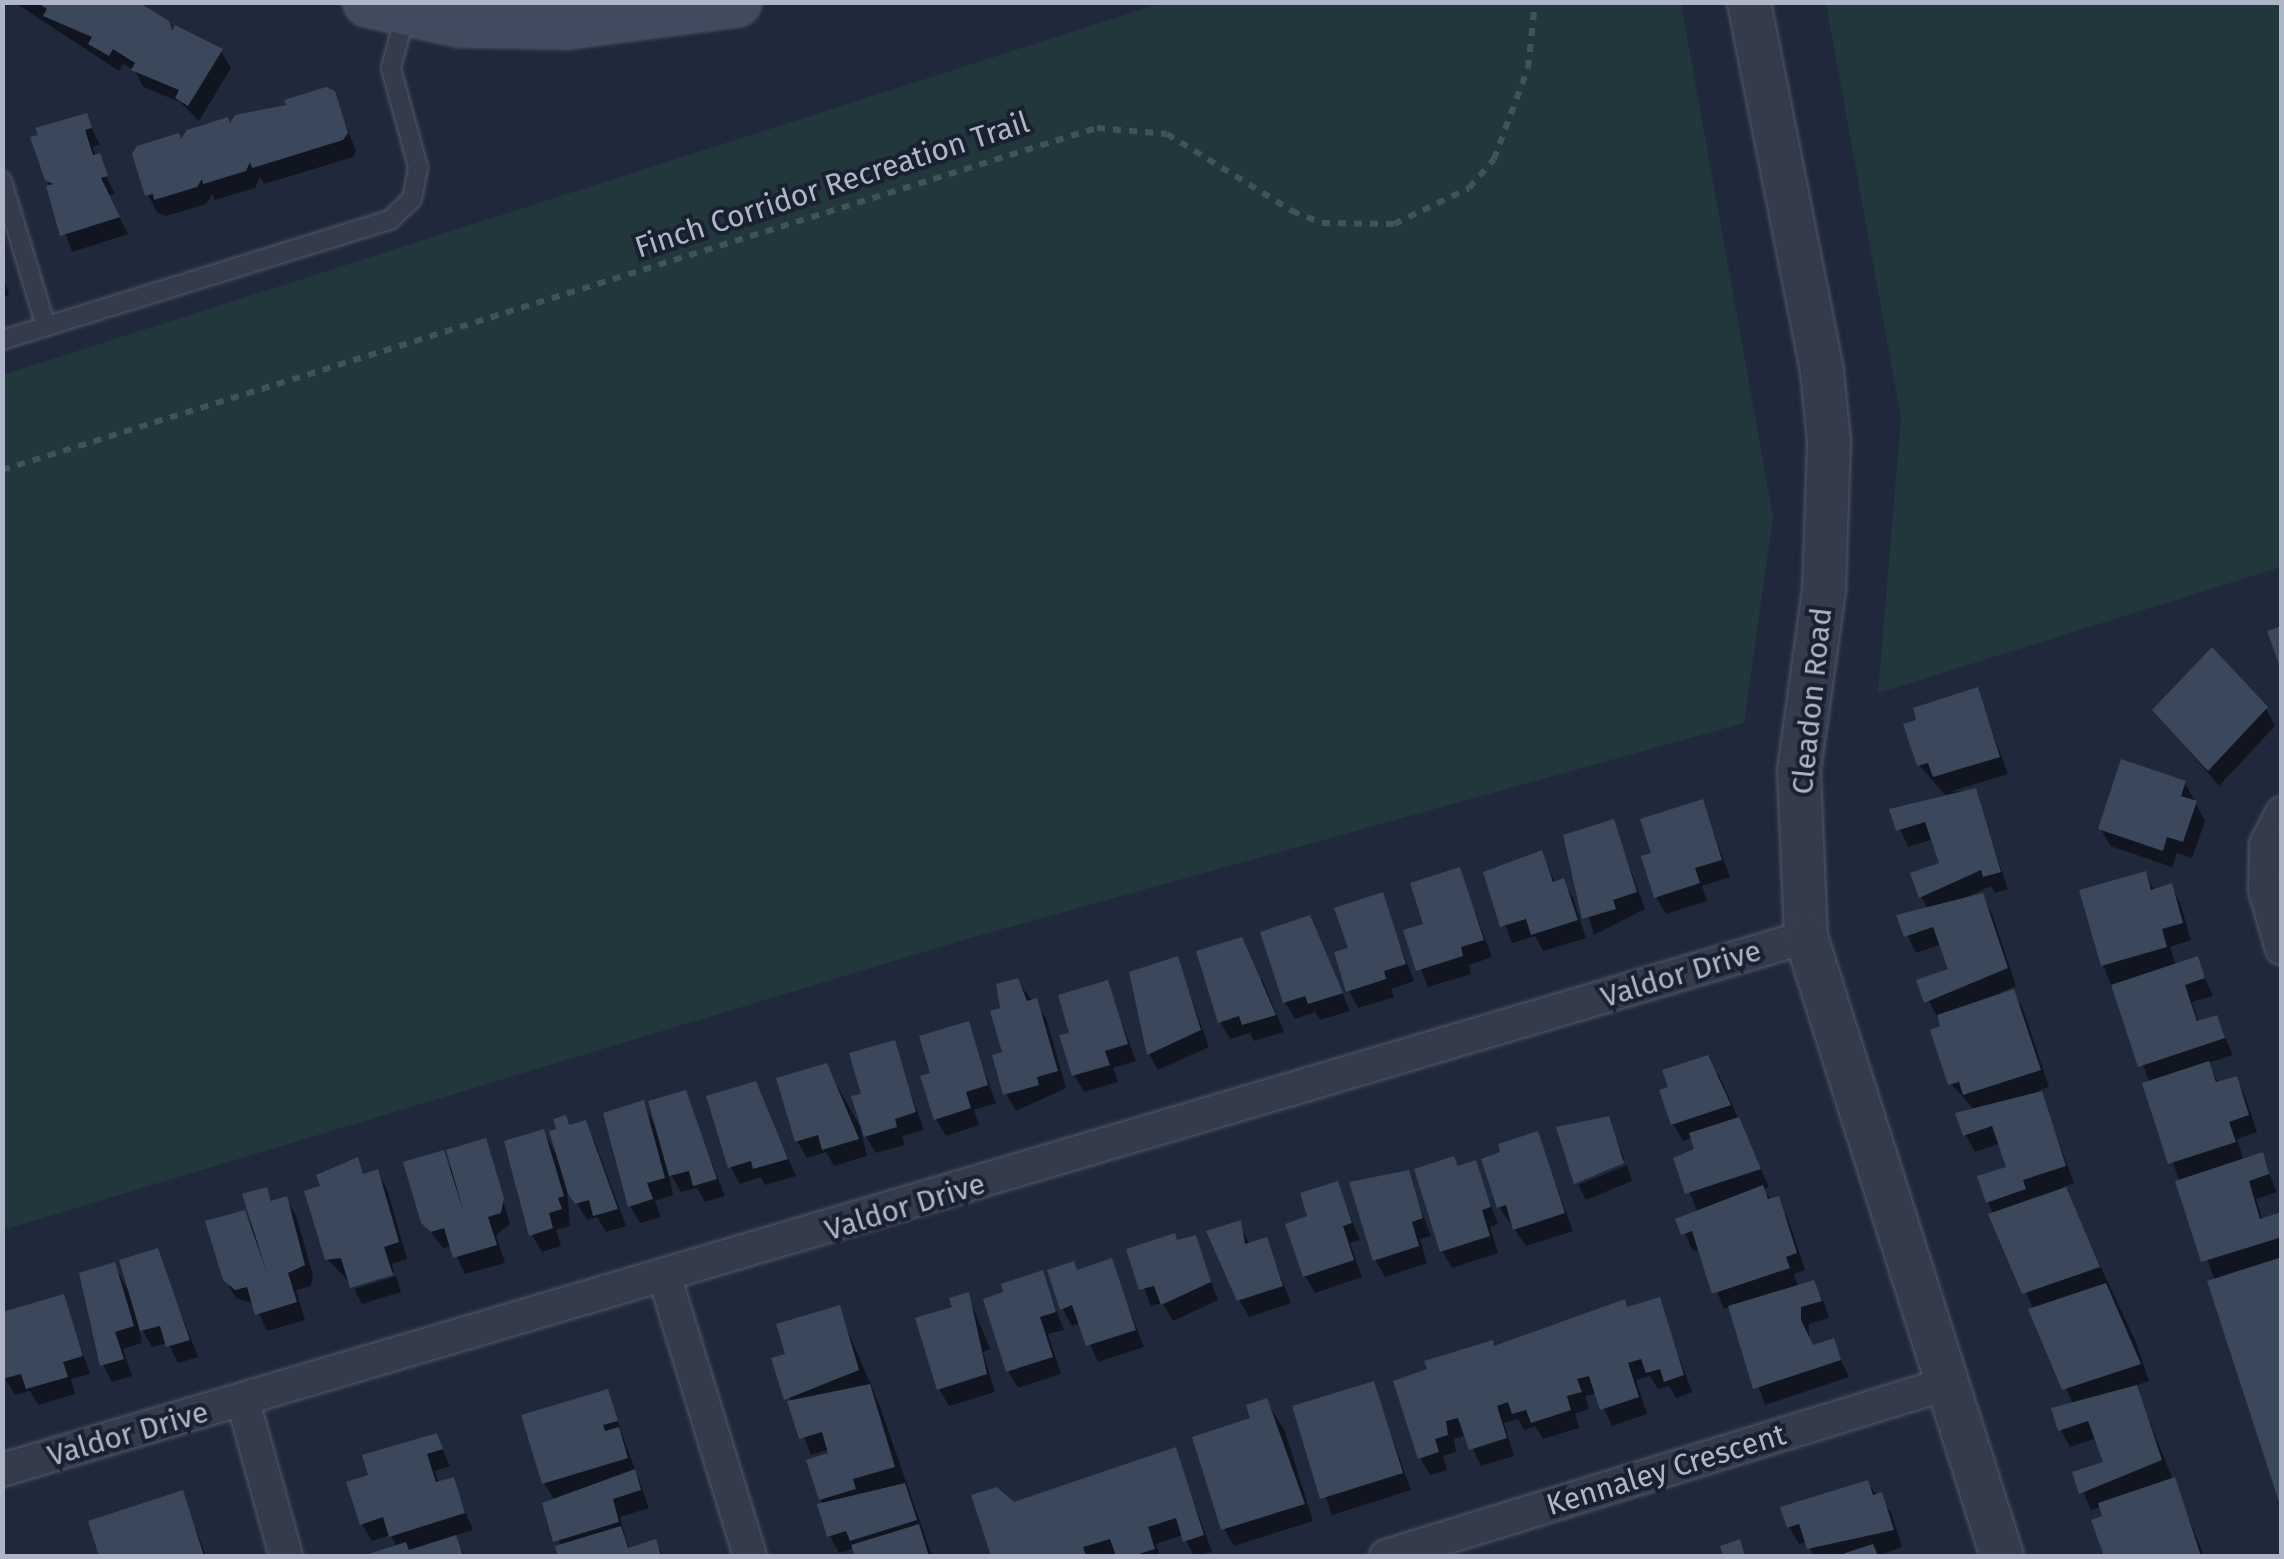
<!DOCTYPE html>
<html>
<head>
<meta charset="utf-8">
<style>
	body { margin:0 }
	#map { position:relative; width:2284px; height:1559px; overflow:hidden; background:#20293b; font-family:"Fira Sans",sans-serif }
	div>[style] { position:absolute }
	.green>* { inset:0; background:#22373c }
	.shadow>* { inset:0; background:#0007 }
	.building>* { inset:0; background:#3b475b }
	.path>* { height:6px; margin-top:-3px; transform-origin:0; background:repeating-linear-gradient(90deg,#3f5459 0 8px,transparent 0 16px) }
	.roads { filter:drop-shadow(0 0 2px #515969) drop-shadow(0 0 2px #515969) }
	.service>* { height:18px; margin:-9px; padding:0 9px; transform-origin:9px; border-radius:9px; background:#343b4b }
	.minor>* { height:32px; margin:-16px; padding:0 16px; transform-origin:16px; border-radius:16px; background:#343b4b }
	.tertiary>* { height:42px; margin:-21px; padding:0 21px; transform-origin:21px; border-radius:21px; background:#343b4b }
	.secondary>* { height:48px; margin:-24px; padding:0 24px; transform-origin:24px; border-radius:24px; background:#414a5e }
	span { translate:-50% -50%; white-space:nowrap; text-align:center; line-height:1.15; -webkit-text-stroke:8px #192130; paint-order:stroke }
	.street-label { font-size:30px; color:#aeb6c7 }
	.frame { position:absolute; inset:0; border:5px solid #aeb6c7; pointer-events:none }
</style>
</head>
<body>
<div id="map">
	<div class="green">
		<i style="clip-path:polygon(1162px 3px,1681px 3px,1773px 517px,1744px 723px,970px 938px,3px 1230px,3px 375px)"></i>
		<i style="clip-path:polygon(1826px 3px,2281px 3px,2281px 567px,1878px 693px,1901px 418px)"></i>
	</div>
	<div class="shadow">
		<i style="clip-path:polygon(14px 2px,127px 2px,168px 23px,173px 33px,221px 51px,231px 68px,199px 121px,180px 102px,143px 87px,135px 71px,123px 64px,119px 71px)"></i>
		<i style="clip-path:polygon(333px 93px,356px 151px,353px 157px,264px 184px,260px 177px,255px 188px,215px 200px,212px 194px,206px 204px,166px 216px,157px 212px,148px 195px,182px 142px)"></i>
		<i style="clip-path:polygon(86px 116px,100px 145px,92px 147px,115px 194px,108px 195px,128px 234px,72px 252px,47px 179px)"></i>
		<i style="clip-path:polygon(2px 273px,9px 295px,2px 298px)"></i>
		<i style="clip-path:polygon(1977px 690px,2008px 774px,1949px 792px,1974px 790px,2008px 889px,1995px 893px,1991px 886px,1967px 897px,1982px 896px,1992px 914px,2016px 986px,1999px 993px,2013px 992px,2023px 1009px,2049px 1087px,2039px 1090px,2074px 1183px,2063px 1187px,2135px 1340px,2149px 1381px,2135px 1386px,2204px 1556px,2106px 1556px,2095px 1521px,2105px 1518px,2102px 1506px,2091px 1510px,2075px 1473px,2106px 1463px,2097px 1438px,2070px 1447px,2061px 1430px,2073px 1404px,1988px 1202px,2009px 1168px,2001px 1143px,1975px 1152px,1965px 1134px,1974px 1109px,1951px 1084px,1933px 1031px,1943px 1028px,1919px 982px,1951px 971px,1942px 944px,1916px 953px,1899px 917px,1928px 909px,1921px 897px,1942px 865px,1934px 839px,1908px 847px,1892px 811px,1947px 797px,1919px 765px)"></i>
		<i style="clip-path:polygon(2266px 709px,2275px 726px,2219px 786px,2155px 710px)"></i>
		<i style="clip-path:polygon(2185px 783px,2205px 821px,2192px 858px,2177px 853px,2172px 867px,2110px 846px,2101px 829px)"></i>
		<i style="clip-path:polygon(1702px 802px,1730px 877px,1702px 886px,1707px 901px,1666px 914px,1656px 897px,1654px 854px)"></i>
		<i style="clip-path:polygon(1613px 822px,1645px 909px,1594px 935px,1566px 837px)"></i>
		<i style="clip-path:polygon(1541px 853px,1556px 884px,1563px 881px,1573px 898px,1586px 938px,1543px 951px,1535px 936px,1512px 943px,1486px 874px)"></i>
		<i style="clip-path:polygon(1459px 870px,1492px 957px,1469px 965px,1471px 974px,1428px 987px,1406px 932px,1426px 926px)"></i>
		<i style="clip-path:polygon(2145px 874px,2155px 891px,2171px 886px,2180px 903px,2191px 940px,2170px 947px,2176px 966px,2197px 959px,2213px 996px,2192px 1002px,2199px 1023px,2216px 1018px,2233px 1055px,2208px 1063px,2219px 1084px,2236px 1079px,2245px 1096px,2257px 1132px,2237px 1139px,2244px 1161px,2261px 1155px,2277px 1192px,2256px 1199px,2263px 1221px,2282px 1218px,2282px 1504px,2215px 1281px,2145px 1084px,2150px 1083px,2103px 965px)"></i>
		<i style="clip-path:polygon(1381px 895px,1414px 981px,1391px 989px,1394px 997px,1358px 1008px,1349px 991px,1351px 950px)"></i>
		<i style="clip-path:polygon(1318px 935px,1350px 1011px,1320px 1020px,1315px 1012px,1295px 1019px,1285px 1002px)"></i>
		<i style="clip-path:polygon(1177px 959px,1209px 1047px,1158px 1070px,1149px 1054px)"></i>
		<i style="clip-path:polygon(1262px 979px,1284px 1032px,1254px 1041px,1250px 1033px,1230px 1039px,1220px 1022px)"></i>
		<i style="clip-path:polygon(1017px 981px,1046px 1018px,1066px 1088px,1016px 1111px,1006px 1094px,1003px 1010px)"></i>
		<i style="clip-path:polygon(1107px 983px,1136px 1061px,1113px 1068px,1118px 1082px,1084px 1092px,1074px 1075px,1072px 1034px)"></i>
		<i style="clip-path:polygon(967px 1024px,996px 1103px,974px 1110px,979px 1125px,946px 1136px,936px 1119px,933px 1074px)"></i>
		<i style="clip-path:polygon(893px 1043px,924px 1130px,902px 1136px,905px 1145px,876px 1153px,860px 1127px,867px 1156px,834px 1166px,826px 1152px,807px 1158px,797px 1141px,826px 1066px,861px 1128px,864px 1095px)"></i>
		<i style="clip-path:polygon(1718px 1073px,1769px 1187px,1762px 1189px,1787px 1216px,1805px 1270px,1794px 1274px,1798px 1287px,1813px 1283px,1823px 1300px,1829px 1318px,1809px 1324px,1809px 1339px,1813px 1348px,1832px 1341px,1849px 1377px,1765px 1405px,1731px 1307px,1724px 1309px,1700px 1249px,1693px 1251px,1679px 1220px,1698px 1213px,1676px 1159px,1697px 1150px,1693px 1137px,1683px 1141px,1673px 1124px)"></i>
		<i style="clip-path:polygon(755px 1084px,796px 1176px,765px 1185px,761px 1177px,740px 1184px,730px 1166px)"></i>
		<i style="clip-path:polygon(684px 1093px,725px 1196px,705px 1202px,697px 1188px,681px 1192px,668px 1169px,673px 1195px,655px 1201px,661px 1217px,640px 1223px,630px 1206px,643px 1103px,655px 1126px)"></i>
		<i style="clip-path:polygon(565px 1118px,570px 1127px,585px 1123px,594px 1140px,626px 1226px,606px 1232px,597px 1217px,587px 1220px,567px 1187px,570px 1226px,556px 1230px,561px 1246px,542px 1252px,532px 1235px,543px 1132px,557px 1155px)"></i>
		<i style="clip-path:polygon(1608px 1119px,1625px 1160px,1576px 1180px)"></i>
		<i style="clip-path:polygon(1537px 1134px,1573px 1231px,1526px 1246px,1499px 1207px)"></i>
		<i style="clip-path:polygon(485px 1141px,510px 1224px,496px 1235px,505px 1263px,465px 1274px,452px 1246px,443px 1248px,423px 1222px,442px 1153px,452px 1170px)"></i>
		<i style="clip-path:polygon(357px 1161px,365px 1176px,377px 1172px,387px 1189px,407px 1259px,392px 1264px,394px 1272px,352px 1285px,327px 1259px,323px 1188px)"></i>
		<i style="clip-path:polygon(1475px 1163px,1498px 1224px,1490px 1227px,1498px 1253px,1452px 1268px,1442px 1251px,1458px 1168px)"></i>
		<i style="clip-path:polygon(1627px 1165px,1632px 1181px,1586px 1200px,1578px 1185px)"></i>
		<i style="clip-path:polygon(1407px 1173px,1431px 1236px,1420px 1239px,1427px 1263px,1385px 1277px,1375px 1260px)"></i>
		<i style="clip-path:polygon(1337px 1184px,1360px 1240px,1350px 1243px,1362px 1277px,1315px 1293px,1305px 1276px,1310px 1218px)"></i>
		<i style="clip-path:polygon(265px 1190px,273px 1203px,286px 1199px,296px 1216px,313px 1275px,311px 1286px,296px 1290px,305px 1320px,267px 1331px,254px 1304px,236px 1298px,225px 1279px,244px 1212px,253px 1228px)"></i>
		<i style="clip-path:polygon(1239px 1223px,1250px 1245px,1266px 1240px,1291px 1303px,1249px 1317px,1239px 1300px)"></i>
		<i style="clip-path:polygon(1194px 1238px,1218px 1300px,1173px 1321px,1162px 1303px,1151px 1306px,1129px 1251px)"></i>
		<i style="clip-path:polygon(157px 1251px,198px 1357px,178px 1363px,168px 1343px,152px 1347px,138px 1322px,142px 1343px,123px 1349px,132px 1376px,112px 1382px,103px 1365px,114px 1265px,128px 1290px)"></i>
		<i style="clip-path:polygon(1111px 1261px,1144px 1347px,1098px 1362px,1081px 1323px,1072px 1326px,1057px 1299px,1077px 1272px)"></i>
		<i style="clip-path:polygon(1041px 1273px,1064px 1330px,1048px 1334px,1061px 1374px,1018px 1388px,1008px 1371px,1007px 1294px)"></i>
		<i style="clip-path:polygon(396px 1276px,401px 1292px,362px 1304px,354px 1289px)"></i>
		<i style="clip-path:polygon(968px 1295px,990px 1349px,983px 1352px,995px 1392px,949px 1406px,939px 1389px,955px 1308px)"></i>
		<i style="clip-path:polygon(63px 1296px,90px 1374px,71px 1379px,75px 1394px,38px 1405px,30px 1391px,15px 1395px,5px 1378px)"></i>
		<i style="clip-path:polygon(1658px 1300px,1692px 1392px,1676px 1398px,1669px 1386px,1658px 1389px,1650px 1376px,1636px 1380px,1647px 1414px,1612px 1426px,1597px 1393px,1585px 1396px,1589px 1409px,1575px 1414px,1579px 1428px,1543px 1439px,1535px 1426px,1524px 1430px,1518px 1419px,1504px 1423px,1514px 1456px,1481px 1466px,1467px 1435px,1454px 1439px,1456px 1452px,1443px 1456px,1447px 1470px,1430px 1475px,1420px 1458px,1495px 1349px)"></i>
		<i style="clip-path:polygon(838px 1308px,879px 1404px,932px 1556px,854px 1556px,855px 1548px,839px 1553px,830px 1536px,821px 1499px,830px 1449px,811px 1455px,775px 1359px,788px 1355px)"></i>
		<i style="clip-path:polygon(1373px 1384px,1411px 1490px,1332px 1515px,1295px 1408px)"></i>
		<i style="clip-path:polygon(607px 1392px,649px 1508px,620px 1517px,626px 1540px,630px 1550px,655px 1542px,663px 1556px,561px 1556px,555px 1501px,544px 1483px)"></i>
		<i style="clip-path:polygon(1266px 1401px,1285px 1431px,1313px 1521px,1234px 1546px,1224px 1529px,1254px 1420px)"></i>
		<i style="clip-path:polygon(436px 1436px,450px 1466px,435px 1471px,439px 1484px,452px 1480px,473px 1530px,454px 1536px,465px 1556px,372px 1556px,399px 1550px,390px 1535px,372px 1541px,362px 1524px,371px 1477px)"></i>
		<i style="clip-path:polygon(1175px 1450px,1212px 1552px,1194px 1556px,1183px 1535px,1156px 1544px,1160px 1556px,993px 1556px,974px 1496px,1013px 1505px)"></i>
		<i style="clip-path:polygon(1867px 1483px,1891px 1512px,1902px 1547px,1878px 1556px,1814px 1556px,1807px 1542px,1799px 1544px,1789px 1527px)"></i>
		<i style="clip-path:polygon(182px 1493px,206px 1556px,102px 1556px,91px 1523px)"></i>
	</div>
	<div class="building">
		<i style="clip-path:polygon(36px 2px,138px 2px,169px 21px,172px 31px,175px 25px,223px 49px,188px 106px,175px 98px,179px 90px,131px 70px,135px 63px,113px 49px,109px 56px,88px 44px,92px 37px,43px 16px,47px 9px)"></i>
		<i style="clip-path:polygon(326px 87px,335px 91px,348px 133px,343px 140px,252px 168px,250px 162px,246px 171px,203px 184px,202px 179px,197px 187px,154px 200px,153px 194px,145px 196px,132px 154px,137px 146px,179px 133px,181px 139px,187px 130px,228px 117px,230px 123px,235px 115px,286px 105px,284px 100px)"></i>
		<i style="clip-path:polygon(87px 113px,92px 128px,85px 130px,93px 155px,100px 153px,108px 176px,101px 178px,120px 217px,60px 236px,46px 186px,53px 184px,45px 180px,30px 137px,38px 135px,35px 128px)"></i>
		<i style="clip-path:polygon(2282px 626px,2282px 670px,2281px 670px,2267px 631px)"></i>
		<i style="clip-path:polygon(2212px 647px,2268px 707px,2208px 771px,2152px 710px)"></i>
		<i style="clip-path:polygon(1978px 687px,2000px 757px,1933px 777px,1928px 763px,1917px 766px,1903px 724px,1916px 720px,1913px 708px)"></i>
		<i style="clip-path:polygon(2121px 759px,2186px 781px,2181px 796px,2197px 801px,2183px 842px,2167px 837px,2163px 851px,2098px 829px)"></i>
		<i style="clip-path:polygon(1976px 788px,2001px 872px,1983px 877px,1981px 870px,1919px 898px,1910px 873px,1939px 863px,1925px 822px,1896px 831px,1889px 809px)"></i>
		<i style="clip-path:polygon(1703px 799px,1722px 860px,1695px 868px,1700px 883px,1654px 898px,1641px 856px,1651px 853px,1640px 819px)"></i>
		<i style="clip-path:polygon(1614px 819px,1637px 892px,1613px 900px,1616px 909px,1582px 919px,1563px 835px)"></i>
		<i style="clip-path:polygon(1542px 850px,1553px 882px,1564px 878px,1578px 920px,1531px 935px,1526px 919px,1500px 927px,1483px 872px)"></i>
		<i style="clip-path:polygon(1460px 867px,1484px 940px,1461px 947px,1463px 956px,1416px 971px,1403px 930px,1423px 924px,1410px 883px)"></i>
		<i style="clip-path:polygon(2146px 871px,2151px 890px,2172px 883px,2183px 923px,2162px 929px,2167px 947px,2101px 966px,2079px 890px)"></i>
		<i style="clip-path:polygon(1383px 892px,1406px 964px,1384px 971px,1386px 979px,1346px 992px,1334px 952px,1348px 948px,1334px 908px)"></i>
		<i style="clip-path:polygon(1983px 893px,2008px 968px,1924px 1003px,1916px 980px,1948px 969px,1933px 927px,1904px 937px,1896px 915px)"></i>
		<i style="clip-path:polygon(1310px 915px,1343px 993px,1308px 1004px,1305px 996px,1283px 1003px,1260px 932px)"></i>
		<i style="clip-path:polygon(1242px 937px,1276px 1015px,1242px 1025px,1239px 1016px,1218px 1023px,1196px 951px)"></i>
		<i style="clip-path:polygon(1178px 956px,1201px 1030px,1147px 1055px,1129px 972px)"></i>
		<i style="clip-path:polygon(2198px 956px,2205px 978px,2185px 985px,2197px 1021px,2217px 1015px,2225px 1038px,2138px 1067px,2111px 985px)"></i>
		<i style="clip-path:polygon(1018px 978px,1027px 1001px,1037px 998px,1058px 1071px,1037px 1077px,1039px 1085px,1003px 1095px,992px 1055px,1002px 1052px,990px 1011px,1000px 1008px,996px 984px)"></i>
		<i style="clip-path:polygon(1108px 980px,1128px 1044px,1105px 1051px,1110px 1065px,1072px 1076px,1059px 1035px,1069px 1033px,1058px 995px)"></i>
		<i style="clip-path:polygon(2014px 989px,2041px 1070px,1963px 1095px,1959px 1082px,1948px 1085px,1930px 1030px,1940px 1026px,1937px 1015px)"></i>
		<i style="clip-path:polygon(969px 1021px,988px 1085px,966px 1092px,971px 1108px,934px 1120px,920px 1076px,930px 1073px,919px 1036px)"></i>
		<i style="clip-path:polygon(895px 1040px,916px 1112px,895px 1119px,897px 1127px,864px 1137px,851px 1096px,861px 1094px,849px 1053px)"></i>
		<i style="clip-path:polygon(1708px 1055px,1731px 1105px,1671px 1125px,1659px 1090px,1668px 1087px,1662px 1070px)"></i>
		<i style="clip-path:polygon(2209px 1061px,2216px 1082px,2237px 1076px,2249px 1115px,2229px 1122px,2236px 1142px,2168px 1164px,2142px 1083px)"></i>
		<i style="clip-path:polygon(827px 1063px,859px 1139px,822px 1150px,818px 1135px,795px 1142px,776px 1078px)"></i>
		<i style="clip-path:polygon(756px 1081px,788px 1159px,753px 1169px,751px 1161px,728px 1168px,706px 1096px)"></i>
		<i style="clip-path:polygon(686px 1090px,717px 1179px,693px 1186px,689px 1171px,669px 1176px,648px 1101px)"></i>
		<i style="clip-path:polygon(2042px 1091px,2066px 1166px,2023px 1180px,2026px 1189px,1986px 1203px,1977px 1176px,2006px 1167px,1992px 1126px,1963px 1136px,1955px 1113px)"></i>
		<i style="clip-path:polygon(644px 1100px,665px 1178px,647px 1183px,653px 1199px,628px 1207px,603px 1113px)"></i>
		<i style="clip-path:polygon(566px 1115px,569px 1125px,586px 1120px,618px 1209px,593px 1216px,589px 1200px,575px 1204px,568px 1194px,549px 1131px,556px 1129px,553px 1119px)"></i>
		<i style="clip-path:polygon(1609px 1116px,1624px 1163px,1574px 1184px,1556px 1127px)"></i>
		<i style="clip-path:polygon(1739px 1117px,1761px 1169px,1685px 1194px,1673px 1158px,1694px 1149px,1689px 1133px)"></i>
		<i style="clip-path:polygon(544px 1129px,564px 1196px,558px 1198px,562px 1209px,549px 1213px,553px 1228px,529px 1236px,504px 1141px)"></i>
		<i style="clip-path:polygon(1538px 1131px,1565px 1213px,1513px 1230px,1506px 1205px,1497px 1208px,1481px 1159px,1500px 1152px,1498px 1144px)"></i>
		<i style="clip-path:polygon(486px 1138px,504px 1198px,501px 1213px,488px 1217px,497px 1245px,453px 1258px,444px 1228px,431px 1232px,421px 1223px,403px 1162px,444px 1150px,464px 1213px,446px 1150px)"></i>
		<i style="clip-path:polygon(2263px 1152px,2269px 1174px,2249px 1181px,2260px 1219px,2281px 1212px,2282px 1237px,2201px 1262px,2175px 1181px)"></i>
		<i style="clip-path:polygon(1454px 1156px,1458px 1166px,1476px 1160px,1491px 1207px,1482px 1210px,1490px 1236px,1440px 1252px,1414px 1169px)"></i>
		<i style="clip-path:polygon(358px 1157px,363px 1174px,378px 1169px,399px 1242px,384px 1247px,393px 1275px,350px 1288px,341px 1258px,325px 1260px,304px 1191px,320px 1186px,316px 1175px)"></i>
		<i style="clip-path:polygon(1409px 1170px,1423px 1218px,1412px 1222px,1419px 1246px,1373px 1261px,1349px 1182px)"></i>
		<i style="clip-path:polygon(1338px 1181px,1352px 1223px,1343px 1226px,1354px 1260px,1303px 1277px,1285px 1224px,1307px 1216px,1300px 1193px)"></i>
		<i style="clip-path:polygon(1763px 1185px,1768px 1199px,1779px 1196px,1797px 1253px,1786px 1257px,1790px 1268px,1712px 1294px,1692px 1231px,1681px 1235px,1675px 1219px)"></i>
		<i style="clip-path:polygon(267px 1187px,271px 1201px,287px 1196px,305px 1265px,288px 1273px,297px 1302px,255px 1315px,247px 1287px,235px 1290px,223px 1280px,205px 1221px,245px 1210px,267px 1273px,242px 1194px)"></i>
		<i style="clip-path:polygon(2066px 1187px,2100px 1267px,2022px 1294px,1988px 1214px)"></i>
		<i style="clip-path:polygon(1241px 1220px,1245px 1244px,1267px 1237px,1283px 1286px,1237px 1301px,1206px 1231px)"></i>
		<i style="clip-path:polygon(1175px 1233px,1177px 1240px,1196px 1235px,1211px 1282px,1161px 1305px,1154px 1286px,1139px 1290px,1126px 1249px)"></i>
		<i style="clip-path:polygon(158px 1248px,190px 1340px,166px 1347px,160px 1326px,140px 1331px,119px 1260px)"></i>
		<i style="clip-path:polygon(2282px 1257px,2279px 1280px,2281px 1508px,2207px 1281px)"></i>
		<i style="clip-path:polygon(1112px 1258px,1136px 1330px,1086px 1346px,1072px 1305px,1060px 1310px,1047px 1270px,1074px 1261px,1077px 1270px)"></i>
		<i style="clip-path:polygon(115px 1262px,134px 1326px,115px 1332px,124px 1359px,100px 1366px,79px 1273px)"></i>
		<i style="clip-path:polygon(1043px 1270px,1056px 1312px,1040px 1317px,1053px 1357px,1006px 1372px,983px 1299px,1003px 1292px,1001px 1284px)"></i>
		<i style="clip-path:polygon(1814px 1280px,1822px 1301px,1801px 1307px,1801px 1320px,1813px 1345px,1834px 1338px,1841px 1360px,1753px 1389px,1728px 1306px)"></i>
		<i style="clip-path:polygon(2106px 1283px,2141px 1364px,2062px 1390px,2028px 1309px)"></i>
		<i style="clip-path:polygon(969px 1292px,987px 1374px,937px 1390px,915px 1318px,952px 1307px,949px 1298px)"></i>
		<i style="clip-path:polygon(64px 1294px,83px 1356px,63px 1362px,68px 1377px,26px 1389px,21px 1374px,2px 1379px,2px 1312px)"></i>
		<i style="clip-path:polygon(1660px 1297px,1684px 1375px,1664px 1382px,1660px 1369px,1646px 1373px,1641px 1359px,1628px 1363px,1639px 1397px,1600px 1410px,1589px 1376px,1577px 1379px,1582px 1392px,1567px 1396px,1571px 1410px,1531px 1423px,1526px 1410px,1512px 1414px,1508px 1402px,1497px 1406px,1507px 1438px,1469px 1450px,1458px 1418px,1446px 1421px,1448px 1435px,1435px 1439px,1439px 1452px,1418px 1459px,1393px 1381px,1427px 1369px,1424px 1361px,1493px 1340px,1494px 1346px,1625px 1299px,1627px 1307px)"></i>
		<i style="clip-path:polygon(840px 1305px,859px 1370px,784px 1400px,771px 1358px,785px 1354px,776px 1324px)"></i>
		<i style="clip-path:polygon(1374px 1381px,1403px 1473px,1320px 1499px,1292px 1406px)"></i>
		<i style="clip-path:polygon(870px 1384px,895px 1467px,853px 1479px,856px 1489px,819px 1500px,806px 1460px,828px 1453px,822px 1432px,799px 1439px,787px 1401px)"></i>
		<i style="clip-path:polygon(2137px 1385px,2162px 1460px,2079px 1494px,2072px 1472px,2103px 1462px,2088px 1421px,2058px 1431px,2051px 1408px)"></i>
		<i style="clip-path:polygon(608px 1389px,618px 1421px,603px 1425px,605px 1431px,619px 1427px,628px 1458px,542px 1484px,521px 1415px)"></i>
		<i style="clip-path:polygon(1267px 1398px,1305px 1504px,1221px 1530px,1192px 1437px,1250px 1418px,1246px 1405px)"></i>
		<i style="clip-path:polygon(437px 1433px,443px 1449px,427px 1454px,436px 1482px,454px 1477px,465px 1513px,389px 1537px,383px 1517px,360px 1525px,346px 1482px,368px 1475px,362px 1455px)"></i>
		<i style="clip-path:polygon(1176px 1447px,1204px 1535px,1183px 1542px,1176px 1518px,1148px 1527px,1155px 1549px,1132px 1556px,1116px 1556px,1110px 1539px,1083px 1547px,1086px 1556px,991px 1556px,971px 1495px,997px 1487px,1014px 1502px)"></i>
		<i style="clip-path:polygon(635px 1469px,641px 1490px,613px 1499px,619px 1522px,553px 1542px,542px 1503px)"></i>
		<i style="clip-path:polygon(2175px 1477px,2201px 1556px,2104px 1556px,2091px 1520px,2102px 1516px,2098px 1503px)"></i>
		<i style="clip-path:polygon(1868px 1480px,1873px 1495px,1882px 1492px,1894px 1530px,1807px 1549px,1799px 1524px,1787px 1528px,1780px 1507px)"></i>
		<i style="clip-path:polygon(905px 1483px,917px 1520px,850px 1541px,846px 1531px,827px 1537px,817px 1504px)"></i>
		<i style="clip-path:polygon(183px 1490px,204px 1556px,99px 1556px,88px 1521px)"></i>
		<i style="clip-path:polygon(919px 1524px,929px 1556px,855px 1556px,851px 1545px)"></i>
		<i style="clip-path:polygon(621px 1526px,628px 1548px,656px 1539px,661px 1556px,558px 1556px,555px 1546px)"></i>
		<i style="clip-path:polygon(456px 1535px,463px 1556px,362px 1556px,406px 1542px,409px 1550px)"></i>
		<i style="clip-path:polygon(1740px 1539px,1745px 1556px,1723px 1556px,1720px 1546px)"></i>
		<i style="clip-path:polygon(1873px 1544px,1878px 1556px,1836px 1556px)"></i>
	</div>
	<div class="path">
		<i style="left:2px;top:470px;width:1147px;rotate:-17.35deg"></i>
		<i style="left:1097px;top:128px;width:70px;rotate:4.9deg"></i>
		<i style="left:1167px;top:134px;width:147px;rotate:31.6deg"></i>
		<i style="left:1292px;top:211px;width:32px;rotate:22deg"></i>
		<i style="left:1322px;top:223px;width:72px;rotate:0.8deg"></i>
		<i style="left:1394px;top:224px;width:83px;rotate:-25.6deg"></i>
		<i style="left:1469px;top:188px;width:38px;rotate:-49deg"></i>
		<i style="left:1494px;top:159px;width:97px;rotate:-69.5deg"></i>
		<i style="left:1528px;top:68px;width:66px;rotate:-83.9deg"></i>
	</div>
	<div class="roads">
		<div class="service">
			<i style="left:2px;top:181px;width:152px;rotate:73.2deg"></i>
			<i style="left:2px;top:340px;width:406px;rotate:-17.2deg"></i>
			<i style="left:390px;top:220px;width:30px;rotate:-44deg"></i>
			<i style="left:412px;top:199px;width:33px;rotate:-79deg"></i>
			<i style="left:418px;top:167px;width:103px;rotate:-105.3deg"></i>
			<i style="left:391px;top:68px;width:58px;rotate:-75deg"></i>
		</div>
		<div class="minor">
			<i style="left:2282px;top:813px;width:36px;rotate:117deg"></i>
			<i style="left:2266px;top:845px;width:45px;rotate:91.3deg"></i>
			<i style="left:2265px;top:890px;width:61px;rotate:73.9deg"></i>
			<i style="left:665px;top:1278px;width:291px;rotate:73deg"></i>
			<i style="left:243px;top:1401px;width:161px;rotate:74.5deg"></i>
			<i style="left:2px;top:1470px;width:1881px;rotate:-16.46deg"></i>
			<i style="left:1386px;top:1556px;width:586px;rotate:-17.07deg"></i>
		</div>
		<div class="tertiary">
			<i style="left:1749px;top:2px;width:377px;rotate:78.8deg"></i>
			<i style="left:1822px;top:372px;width:69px;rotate:84.2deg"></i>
			<i style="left:1829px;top:441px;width:149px;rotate:91.9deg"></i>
			<i style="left:1824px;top:590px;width:183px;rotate:97.9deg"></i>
			<i style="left:1799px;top:771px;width:166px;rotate:87.6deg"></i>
			<i style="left:1806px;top:937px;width:649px;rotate:72.43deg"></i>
		</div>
		<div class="secondary">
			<i style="left:368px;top:2px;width:94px;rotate:12.3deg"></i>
			<i style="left:460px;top:22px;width:107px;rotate:1.1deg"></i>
			<i style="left:567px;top:24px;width:171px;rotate:-7.4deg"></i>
		</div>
	</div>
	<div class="street-label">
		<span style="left:832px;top:185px;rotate:-18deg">Finch Corridor Recreation Trail</span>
		<span style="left:1812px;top:701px;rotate:-84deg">Cleadon Road</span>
		<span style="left:1681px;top:974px;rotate:-17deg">Valdor Drive</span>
		<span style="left:905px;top:1207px;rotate:-17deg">Valdor Drive</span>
		<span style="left:128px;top:1434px;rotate:-16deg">Valdor Drive</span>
		<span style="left:1666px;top:1470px;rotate:-17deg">Kennaley Crescent</span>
	</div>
	<div class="frame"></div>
</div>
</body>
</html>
